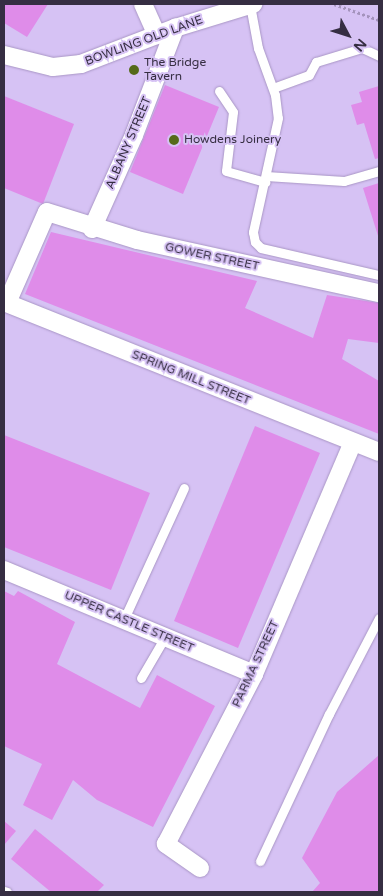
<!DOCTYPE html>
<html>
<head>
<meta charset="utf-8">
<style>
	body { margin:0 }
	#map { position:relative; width:383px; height:896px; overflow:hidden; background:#d6c2f4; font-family:"Varela Round",sans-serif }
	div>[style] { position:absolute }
	.building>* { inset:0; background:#df8ce9 }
	.path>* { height:3px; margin-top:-1.5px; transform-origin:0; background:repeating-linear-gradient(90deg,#a493bc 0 2.5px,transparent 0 5px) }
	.roads { filter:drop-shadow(0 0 1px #a996c5) drop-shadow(0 0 1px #a996c5) }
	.service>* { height:9px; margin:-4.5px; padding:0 4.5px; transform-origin:4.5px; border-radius:4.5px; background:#fff }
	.minor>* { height:18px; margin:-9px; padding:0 9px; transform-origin:9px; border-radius:9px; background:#fff }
	.dots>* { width:14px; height:14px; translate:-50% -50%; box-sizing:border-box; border:2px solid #d6c2f4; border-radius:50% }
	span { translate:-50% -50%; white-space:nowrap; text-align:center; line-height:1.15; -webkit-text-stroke:4px #d6c2f4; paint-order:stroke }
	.street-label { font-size:12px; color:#362e42 }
	.poi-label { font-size:12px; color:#362e42 }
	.left { translate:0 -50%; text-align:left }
	.frame { position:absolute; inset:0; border:5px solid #362e42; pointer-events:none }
	.north { position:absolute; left:323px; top:10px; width:50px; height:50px; -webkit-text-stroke:4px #d6c2f4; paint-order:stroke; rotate:130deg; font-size:14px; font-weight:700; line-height:20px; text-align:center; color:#362e42 }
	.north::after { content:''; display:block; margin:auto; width:18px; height:22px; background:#362e42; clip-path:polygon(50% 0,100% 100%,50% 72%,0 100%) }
</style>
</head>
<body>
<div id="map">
	<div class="building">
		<i style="clip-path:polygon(4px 4px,48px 4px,27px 37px,4px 23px)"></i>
		<i style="clip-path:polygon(165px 85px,219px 107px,183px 194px,130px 172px)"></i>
		<i style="clip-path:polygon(379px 86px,379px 158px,375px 159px,364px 123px,357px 125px,351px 105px,362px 102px,359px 92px)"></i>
		<i style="clip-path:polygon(4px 96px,74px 124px,43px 204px,4px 188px)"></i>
		<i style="clip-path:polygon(379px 183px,379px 239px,363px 188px)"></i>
		<i style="clip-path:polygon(51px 232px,257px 281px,245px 308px,313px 338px,327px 295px,379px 303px,379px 343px,348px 339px,342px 359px,379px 381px,379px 434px,25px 294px)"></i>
		<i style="clip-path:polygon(255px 426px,320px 453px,238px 648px,174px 621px)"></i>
		<i style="clip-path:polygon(4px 435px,150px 493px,111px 590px,4px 547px)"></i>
		<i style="clip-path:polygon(4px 591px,14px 596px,18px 591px,75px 622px,57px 664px,140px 708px,157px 675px,215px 706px,153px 827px,97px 800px,73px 780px,52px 820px,23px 805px,42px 764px,4px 746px)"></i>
		<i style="clip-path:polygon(379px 755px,379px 892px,312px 892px,320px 883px,302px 858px,337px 792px)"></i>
		<i style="clip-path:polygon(4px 821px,16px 831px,4px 845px)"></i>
		<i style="clip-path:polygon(35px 829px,104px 885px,97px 892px,51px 892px,11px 859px)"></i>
	</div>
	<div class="path">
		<i style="left:334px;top:4px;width:48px;rotate:19.6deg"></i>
	</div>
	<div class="roads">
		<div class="service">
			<i style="left:250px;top:5px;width:44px;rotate:79.5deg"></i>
			<i style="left:258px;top:48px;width:50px;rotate:70.1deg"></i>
			<i style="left:275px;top:95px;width:23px;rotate:83deg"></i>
			<i style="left:278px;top:118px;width:117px;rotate:102.4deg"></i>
			<i style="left:253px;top:232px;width:10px;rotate:79deg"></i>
			<i style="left:255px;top:242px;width:8px;rotate:45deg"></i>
			<i style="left:261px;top:248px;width:121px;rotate:12.9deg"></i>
			<i style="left:273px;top:88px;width:38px;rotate:-20deg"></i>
			<i style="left:309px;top:75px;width:15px;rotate:-62deg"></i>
			<i style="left:316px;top:62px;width:48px;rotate:-16.9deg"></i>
			<i style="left:362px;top:48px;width:19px;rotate:25deg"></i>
			<i style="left:219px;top:91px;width:25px;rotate:56deg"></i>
			<i style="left:233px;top:112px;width:59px;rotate:96.8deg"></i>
			<i style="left:226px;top:171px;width:41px;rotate:15.8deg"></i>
			<i style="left:266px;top:176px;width:78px;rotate:3.7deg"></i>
			<i style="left:344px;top:181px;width:36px;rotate:-16deg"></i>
			<i style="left:124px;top:619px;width:144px;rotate:-65.4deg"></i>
			<i style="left:141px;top:678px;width:48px;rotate:-59.7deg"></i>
			<i style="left:260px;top:861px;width:162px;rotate:-64.9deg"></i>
			<i style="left:329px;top:714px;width:108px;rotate:-62.5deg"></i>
			<i style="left:4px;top:891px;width:3px;rotate:18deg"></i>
		</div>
		<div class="minor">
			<i style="left:143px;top:4px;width:34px;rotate:66deg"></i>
			<i style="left:4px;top:55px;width:50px;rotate:13.8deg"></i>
			<i style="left:53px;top:67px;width:28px;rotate:-6deg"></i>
			<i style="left:81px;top:64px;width:101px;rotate:-21deg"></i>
			<i style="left:175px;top:28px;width:82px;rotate:-17.1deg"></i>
			<i style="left:92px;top:229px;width:103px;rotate:-65.9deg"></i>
			<i style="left:134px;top:135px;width:115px;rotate:-69deg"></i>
			<i style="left:4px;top:302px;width:404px;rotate:21.8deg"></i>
			<i style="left:7px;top:303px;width:99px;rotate:-66.3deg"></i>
			<i style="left:47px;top:212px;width:94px;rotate:17.3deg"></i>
			<i style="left:137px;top:240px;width:248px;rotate:12.4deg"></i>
			<i style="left:4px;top:570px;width:271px;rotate:22.6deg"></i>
			<i style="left:200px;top:868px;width:42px;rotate:-144.8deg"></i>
			<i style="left:166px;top:844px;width:191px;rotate:-62.6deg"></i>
			<i style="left:254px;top:674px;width:252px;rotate:-66.9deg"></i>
		</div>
	</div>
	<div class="dots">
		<i style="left:134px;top:70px;background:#556a19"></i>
		<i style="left:174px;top:140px;background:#556a19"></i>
	</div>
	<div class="street-label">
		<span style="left:144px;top:41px;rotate:-20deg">BOWLING OLD LANE</span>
		<span style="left:129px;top:143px;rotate:-67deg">ALBANY STREET</span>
		<span style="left:212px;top:257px;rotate:12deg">GOWER STREET</span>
		<span style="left:191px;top:378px;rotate:22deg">SPRING MILL STREET</span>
		<span style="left:129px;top:622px;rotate:23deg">UPPER CASTLE STREET</span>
		<span style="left:256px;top:664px;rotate:-65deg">PARMA STREET</span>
	</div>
	<div class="poi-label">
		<span class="left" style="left:144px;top:70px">The Bridge<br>Tavern</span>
		<span class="left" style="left:184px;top:140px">Howdens Joinery</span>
	</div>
	<div class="frame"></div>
	<div class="north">N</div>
</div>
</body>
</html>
